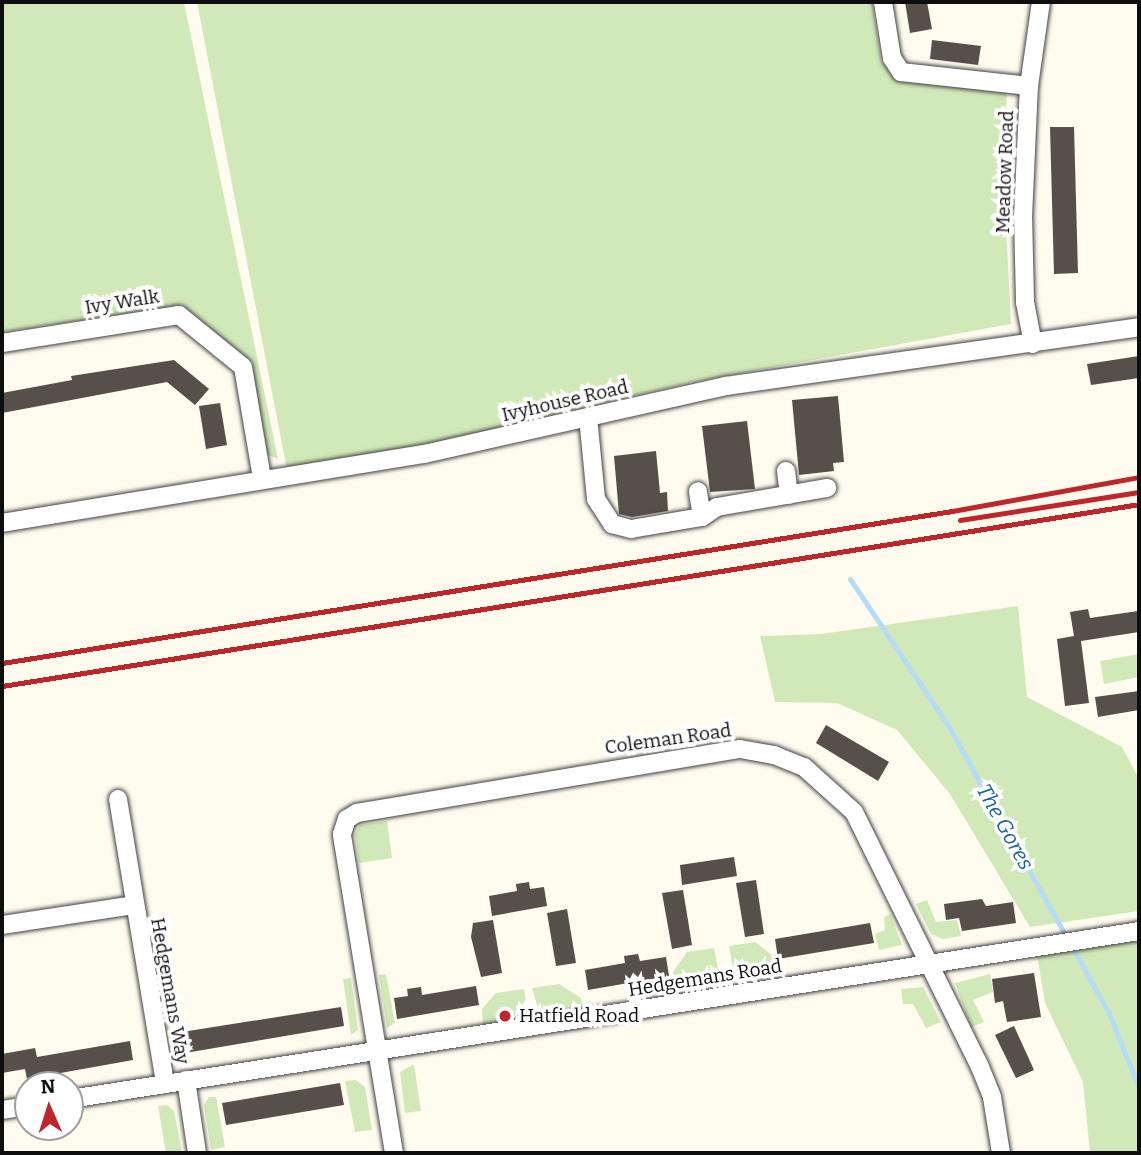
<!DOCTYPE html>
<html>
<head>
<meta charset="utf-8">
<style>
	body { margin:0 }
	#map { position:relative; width:1141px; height:1155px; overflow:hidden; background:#fffcef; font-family:Bitter,serif }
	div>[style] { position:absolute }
	.green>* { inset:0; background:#d1e9b8 }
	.stream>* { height:5px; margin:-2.5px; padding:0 2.5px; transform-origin:2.5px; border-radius:2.5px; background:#b4dcf6 }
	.building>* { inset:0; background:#564f4a }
	.roads { filter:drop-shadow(0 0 2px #414141) drop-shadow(0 0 2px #414141) }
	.minor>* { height:18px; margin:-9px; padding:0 9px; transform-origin:9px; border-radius:9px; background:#fff }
	.rail>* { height:5px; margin:-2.5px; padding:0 2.5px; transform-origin:2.5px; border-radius:2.5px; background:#bd272c }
	.dots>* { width:19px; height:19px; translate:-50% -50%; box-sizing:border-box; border:4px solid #fff; border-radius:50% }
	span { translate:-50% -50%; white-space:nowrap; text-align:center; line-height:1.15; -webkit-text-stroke:7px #fff; paint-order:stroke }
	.street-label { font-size:19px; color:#0e0e0e }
	.poi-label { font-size:19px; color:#0e0e0e }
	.left { translate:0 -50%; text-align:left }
	.water-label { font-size:21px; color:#18629e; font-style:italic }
	.frame { position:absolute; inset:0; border:4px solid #0e0e0e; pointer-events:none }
	.north { position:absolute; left:14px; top:1071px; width:70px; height:70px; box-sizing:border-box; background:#fff; border:2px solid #9f9f9f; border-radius:50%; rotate:357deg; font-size:19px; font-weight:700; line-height:28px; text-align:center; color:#0e0e0e }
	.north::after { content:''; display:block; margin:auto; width:24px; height:32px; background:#bd272c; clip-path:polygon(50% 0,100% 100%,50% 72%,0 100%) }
</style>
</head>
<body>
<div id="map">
	<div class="green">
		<i style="clip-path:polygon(2px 2px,184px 2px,278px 459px,268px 455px,249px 359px,182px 305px,2px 332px)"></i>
		<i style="clip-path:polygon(197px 2px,872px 2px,881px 60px,893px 77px,1007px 91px,1003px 168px,1011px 324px,692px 382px,423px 446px,287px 470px)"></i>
		<i style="clip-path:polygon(1018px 606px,1027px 697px,1122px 747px,1139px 779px,1139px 911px,1030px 927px,950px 794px,897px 730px,837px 703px,775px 702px,760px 636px,821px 634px)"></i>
		<i style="clip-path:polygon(1139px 654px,1139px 677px,1104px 684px,1100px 661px)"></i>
		<i style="clip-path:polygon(387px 821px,392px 858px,359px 863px,355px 834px,360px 825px)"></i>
		<i style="clip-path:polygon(927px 900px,936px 922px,957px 920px,961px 936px,943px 939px,931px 934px,916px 904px)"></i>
		<i style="clip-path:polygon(890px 914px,902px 945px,879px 950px,875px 934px,885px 930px,884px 917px)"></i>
		<i style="clip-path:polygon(1139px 939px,1139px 1153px,1090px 1153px,1083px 1082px,1045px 1003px,1037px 955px)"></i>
		<i style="clip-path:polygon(755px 942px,772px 955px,776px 968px,734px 975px,729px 946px)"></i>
		<i style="clip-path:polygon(714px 948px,719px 974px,676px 983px,673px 972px,687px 952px)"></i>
		<i style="clip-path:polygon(386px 974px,395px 1023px,387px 1028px,379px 975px)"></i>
		<i style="clip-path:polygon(990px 974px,993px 992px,973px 1000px,984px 1022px,971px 1027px,955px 983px)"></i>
		<i style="clip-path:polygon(351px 978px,358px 1030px,351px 1035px,343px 979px)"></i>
		<i style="clip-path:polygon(559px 984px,581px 998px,583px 1009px,540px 1015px,532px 988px)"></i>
		<i style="clip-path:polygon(923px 987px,941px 1022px,926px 1028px,913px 1004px,903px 1004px,901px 989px)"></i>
		<i style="clip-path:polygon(524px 989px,528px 1014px,521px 1020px,483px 1025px,482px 1009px,496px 993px)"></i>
		<i style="clip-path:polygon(414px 1064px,421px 1111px,405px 1113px,400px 1072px)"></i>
		<i style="clip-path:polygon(356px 1080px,365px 1087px,372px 1130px,355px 1132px,345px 1081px)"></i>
		<i style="clip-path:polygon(209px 1097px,216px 1097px,225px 1147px,211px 1150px,204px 1105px)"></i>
		<i style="clip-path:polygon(167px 1105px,174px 1111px,182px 1153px,166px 1153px,158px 1106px)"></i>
	</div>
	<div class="stream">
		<i style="left:850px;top:579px;width:178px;rotate:56.2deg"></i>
		<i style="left:949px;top:727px;width:325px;rotate:60.8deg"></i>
		<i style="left:1108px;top:1011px;width:83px;rotate:68.1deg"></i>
	</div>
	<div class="building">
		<i style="clip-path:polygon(905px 2px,927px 2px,932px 29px,910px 33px)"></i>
		<i style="clip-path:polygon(932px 40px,981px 46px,978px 65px,930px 59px)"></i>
		<i style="clip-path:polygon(1050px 127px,1074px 127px,1078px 273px,1054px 274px)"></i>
		<i style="clip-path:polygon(1139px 356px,1139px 378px,1091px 385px,1087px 364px)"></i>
		<i style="clip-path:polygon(174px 360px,209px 389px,195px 405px,167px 382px,2px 413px,2px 393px,72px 380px,71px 376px)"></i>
		<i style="clip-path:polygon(838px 396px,844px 462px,833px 463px,834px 471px,799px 475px,792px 400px)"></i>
		<i style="clip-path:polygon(220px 403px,227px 445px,206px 449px,199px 406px)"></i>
		<i style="clip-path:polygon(747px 421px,755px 489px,710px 492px,702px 426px)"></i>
		<i style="clip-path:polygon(656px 451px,660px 493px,667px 492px,668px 511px,632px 517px,619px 514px,614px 456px)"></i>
		<i style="clip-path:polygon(1088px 609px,1090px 618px,1138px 611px,1139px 632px,1081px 641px,1089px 703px,1065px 706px,1057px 639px,1074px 636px,1070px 612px)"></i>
		<i style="clip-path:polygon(1139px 691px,1139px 710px,1098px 717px,1095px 697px)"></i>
		<i style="clip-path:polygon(826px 725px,889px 762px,878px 781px,816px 743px)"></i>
		<i style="clip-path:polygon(734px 857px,737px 876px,682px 885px,680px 865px)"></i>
		<i style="clip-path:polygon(756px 880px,764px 934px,745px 937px,736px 883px)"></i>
		<i style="clip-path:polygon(529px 882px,530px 889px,544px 887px,547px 906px,492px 916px,489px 896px,517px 891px,516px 884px)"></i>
		<i style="clip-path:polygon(683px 890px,692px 945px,672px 949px,662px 893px)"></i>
		<i style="clip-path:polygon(982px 899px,986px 906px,1013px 902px,1016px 923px,962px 931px,959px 918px,946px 920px,944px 904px)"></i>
		<i style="clip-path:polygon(567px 909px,576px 963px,556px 966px,547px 913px)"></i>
		<i style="clip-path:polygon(493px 920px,502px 973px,481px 977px,471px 937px,473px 923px)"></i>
		<i style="clip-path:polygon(870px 923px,874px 943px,778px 959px,775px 939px)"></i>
		<i style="clip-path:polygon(638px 954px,640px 961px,666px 957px,669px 976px,588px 990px,585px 970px,625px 963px,624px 956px)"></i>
		<i style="clip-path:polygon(1034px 973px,1041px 1017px,1007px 1022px,1003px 1001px,995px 1003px,992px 979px)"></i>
		<i style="clip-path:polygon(476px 986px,479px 1005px,397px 1019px,394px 998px,408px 996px,407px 989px,421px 987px,422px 995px)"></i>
		<i style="clip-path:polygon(341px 1007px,344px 1026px,185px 1053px,182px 1032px)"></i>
		<i style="clip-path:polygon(1014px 1026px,1034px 1070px,1016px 1078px,995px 1035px)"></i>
		<i style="clip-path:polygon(130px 1041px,133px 1060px,27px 1079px,25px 1069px,2px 1073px,2px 1054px,35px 1048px,37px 1057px)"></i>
		<i style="clip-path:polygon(340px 1083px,344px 1105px,226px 1125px,222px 1103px)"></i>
	</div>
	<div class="roads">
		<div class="minor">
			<i style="left:883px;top:2px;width:57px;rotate:80.9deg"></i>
			<i style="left:892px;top:58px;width:17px;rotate:57deg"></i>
			<i style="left:901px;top:72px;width:129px;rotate:6.2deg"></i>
			<i style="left:2px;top:343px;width:179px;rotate:-9deg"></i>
			<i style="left:179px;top:315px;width:82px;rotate:39.1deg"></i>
			<i style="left:243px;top:367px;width:113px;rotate:80.3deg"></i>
			<i style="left:1033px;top:344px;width:43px;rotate:-100.8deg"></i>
			<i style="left:1025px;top:302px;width:85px;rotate:-91.3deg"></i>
			<i style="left:1023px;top:217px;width:131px;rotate:-87.4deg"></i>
			<i style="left:1029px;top:86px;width:85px;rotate:-81.9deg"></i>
			<i style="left:588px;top:417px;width:82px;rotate:84.4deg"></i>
			<i style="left:596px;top:499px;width:30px;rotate:57deg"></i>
			<i style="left:612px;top:524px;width:20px;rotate:15deg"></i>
			<i style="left:631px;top:529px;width:72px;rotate:-9.6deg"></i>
			<i style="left:702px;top:517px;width:26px;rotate:-99deg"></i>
			<i style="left:786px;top:471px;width:24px;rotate:83deg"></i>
			<i style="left:702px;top:517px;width:18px;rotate:-34deg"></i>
			<i style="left:717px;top:507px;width:112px;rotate:-9.8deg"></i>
			<i style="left:2px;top:523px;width:428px;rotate:-9.3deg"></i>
			<i style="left:424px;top:454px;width:310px;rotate:-12.7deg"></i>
			<i style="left:726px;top:386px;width:417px;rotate:-8.1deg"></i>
			<i style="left:118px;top:799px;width:289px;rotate:80.6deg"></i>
			<i style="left:2px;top:925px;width:134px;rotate:-8.6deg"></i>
			<i style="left:186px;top:1080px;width:74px;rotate:81.4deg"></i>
			<i style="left:70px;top:1099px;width:1082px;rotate:-8.93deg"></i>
			<i style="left:2px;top:1110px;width:26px;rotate:-9deg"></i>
			<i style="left:394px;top:1153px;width:323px;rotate:-99.3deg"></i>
			<i style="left:342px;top:834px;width:16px;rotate:-72deg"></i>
			<i style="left:347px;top:819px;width:12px;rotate:-31deg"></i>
			<i style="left:357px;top:813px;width:388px;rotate:-9.5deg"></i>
			<i style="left:740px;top:749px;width:35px;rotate:10deg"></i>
			<i style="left:774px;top:755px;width:32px;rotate:22deg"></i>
			<i style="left:804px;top:767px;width:67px;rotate:42deg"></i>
			<i style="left:854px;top:812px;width:284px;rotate:63.7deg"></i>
			<i style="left:980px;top:1067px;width:32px;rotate:68deg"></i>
			<i style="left:992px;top:1097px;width:57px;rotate:80.9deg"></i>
		</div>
	</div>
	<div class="rail">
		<i style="left:960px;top:520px;width:181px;rotate:-8.9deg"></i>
		<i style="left:2px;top:663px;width:962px;rotate:-9.09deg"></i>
		<i style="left:952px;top:511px;width:190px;rotate:-10.3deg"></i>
		<i style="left:2px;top:686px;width:1151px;rotate:-9.09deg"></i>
	</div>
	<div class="dots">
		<i style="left:505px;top:1016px;background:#bd272c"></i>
	</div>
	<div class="street-label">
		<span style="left:1005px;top:172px;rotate:-88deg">Meadow Road</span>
		<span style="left:122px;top:302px;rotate:-9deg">Ivy Walk</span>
		<span style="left:565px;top:401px;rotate:-13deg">Ivyhouse Road</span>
		<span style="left:668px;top:739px;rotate:-8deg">Coleman Road</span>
		<span style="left:705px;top:978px;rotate:-9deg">Hedgemans Road</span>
		<span style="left:170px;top:991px;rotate:80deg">Hedgemans Way</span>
	</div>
	<div class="poi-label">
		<span class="left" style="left:519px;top:1016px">Hatfield Road</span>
	</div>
	<div class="water-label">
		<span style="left:1005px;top:827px;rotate:61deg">The Gores</span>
	</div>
	<div class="frame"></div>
	<div class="north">N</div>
</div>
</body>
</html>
